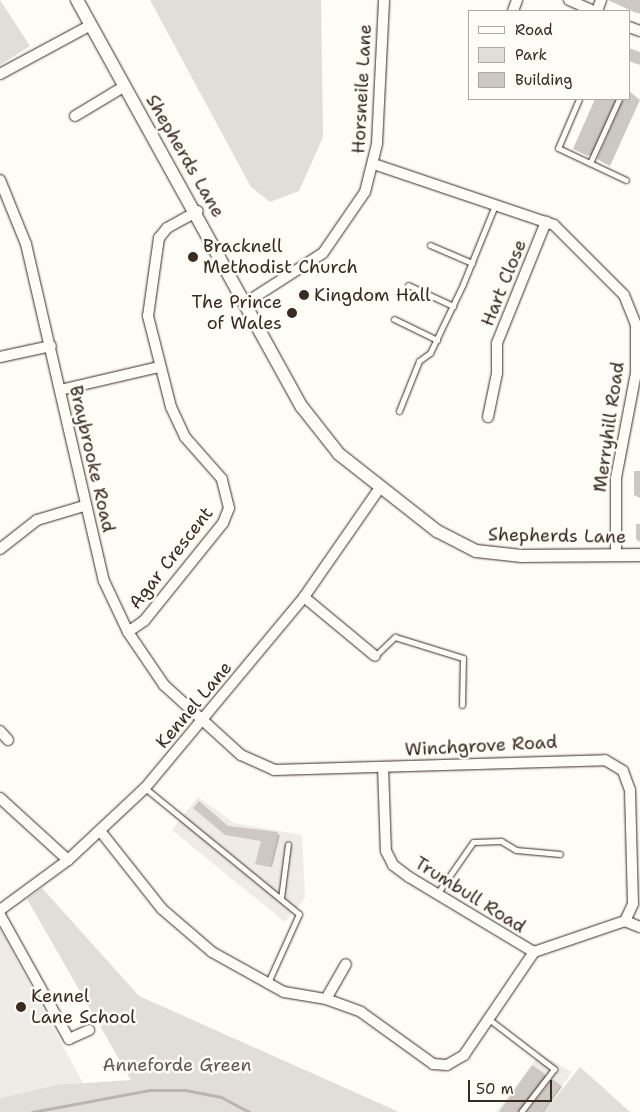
<!DOCTYPE html>
<html>
<head>
<meta charset="utf-8">
<style>
	body { margin:0 }
	#map { position:relative; width:640px; height:1112px; overflow:hidden; background:#fdfcf7; font-family:"Shantell Sans",sans-serif }
	div>[style] { position:absolute }
	.built>* { inset:0; background:#efece7 }
	.green>* { inset:0; background:#e1ded7 }
	.shadow>* { inset:0; background:#0003 }
	.stream>* { height:3px; margin:-1.5px; padding:0 1.5px; transform-origin:1.5px; border-radius:1.5px; background:#bbb4ad }
	.building>* { inset:0; background:#cdc8c2 }
	.roads { filter:drop-shadow(0 0 1px #3b2a1e) drop-shadow(0 0 1px #3b2a1e) }
	.service>* { height:5px; margin:-2.5px; padding:0 2.5px; transform-origin:2.5px; border-radius:2.5px; background:#fdfcf7 }
	.minor>* { height:10px; margin:-5px; padding:0 5px; transform-origin:5px; border-radius:5px; background:#fdfcf7 }
	.tertiary>* { height:12px; margin:-6px; padding:0 6px; transform-origin:6px; border-radius:6px; background:#fdfcf7 }
	.dots>* { width:14px; height:14px; translate:-50% -50%; box-sizing:border-box; border:2px solid #fdfcf7; border-radius:50% }
	span { translate:-50% -50%; white-space:nowrap; text-align:center; line-height:1.15; -webkit-text-stroke:5px #fdfcf7; paint-order:stroke }
	.street-label { font-size:18px; color:#3b2a1e }
	.poi-label { font-size:18px; color:#3b2a1e }
	.left { translate:0 -50%; text-align:left }
	.right { translate:-100% -50%; text-align:right }
	.park-label { font-size:18px; color:#64574c }
	.legend { position:absolute; left:468px; top:10px; width:162px; height:90px; box-sizing:border-box; background:#fdfcf7; border:1px solid #afa8a0; margin:0; padding:6px 9px; list-style:none; font-size:15px; color:#3b2a1e }
	.legend li { display:flex; align-items:center; gap:10px; height:25px }
	.legend b { width:25px; border:1px solid #afa8a0 }
	.scale { position:absolute; left:468px; top:1080px; width:84px; height:22px; box-sizing:border-box; border:2px solid #3b2a1e; border-top:0; padding-left:6px; font-size:15px; line-height:18px; white-space:nowrap; color:#3b2a1e; -webkit-text-stroke:4px #fdfcf7; paint-order:stroke }
</style>
</head>
<body>
<div id="map">
	<div class="built">
		<i style="clip-path:polygon(198px 797px,234px 823px,302px 835px,305px 898px,285px 922px,172px 830px)"></i>
		<i style="clip-path:polygon(0 929px,84px 1085px,56px 1085px,0 1098px)"></i>
		<i style="clip-path:polygon(540px 1054px,572px 1072px,544px 1112px,496px 1112px)"></i>
	</div>
	<div class="green">
		<i style="clip-path:polygon(0 0,30px 46px,0 65px)"></i>
		<i style="clip-path:polygon(150px 0,321px 0,323px 137px,299px 191px,270px 202px,251px 187px)"></i>
		<i style="clip-path:polygon(42px 888px,139px 996px,399px 1112px,0 1112px,0 1098px,56px 1085px,131px 1080px,27px 899px)"></i>
		<i style="clip-path:polygon(580px 1067px,630px 1112px,544px 1112px)"></i>
	</div>
	<div class="shadow">
		<i style="clip-path:polygon(616px 0,640px 2px,640px 14px,620px 5px)"></i>
		<i style="clip-path:polygon(629px 49px,640px 54px,640px 65px,629px 60px)"></i>
		<i style="clip-path:polygon(629px 91px,640px 100px,610px 166px,598px 159px)"></i>
		<i style="clip-path:polygon(596px 99px,620px 99px,593px 157px,575px 149px)"></i>
		<i style="clip-path:polygon(634px 471px,640px 471px,640px 498px,634px 495px)"></i>
		<i style="clip-path:polygon(636px 524px,640px 524px,640px 542px,636px 539px)"></i>
		<i style="clip-path:polygon(228px 827px,280px 835px,272px 867px,259px 864px,262px 841px,229px 835px)"></i>
		<i style="clip-path:polygon(533px 1066px,546px 1076px,519px 1112px,500px 1112px)"></i>
		<i style="clip-path:polygon(552px 1081px,562px 1087px,544px 1112px,528px 1112px)"></i>
	</div>
	<div class="stream">
		<i style="left:32px;top:1112px;width:119px;rotate:-10.6deg"></i>
		<i style="left:149px;top:1090px;width:36px"></i>
		<i style="left:185px;top:1090px;width:37px;rotate:11deg"></i>
		<i style="left:221px;top:1097px;width:32px;rotate:28deg"></i>
	</div>
	<div class="building">
		<i style="clip-path:polygon(608px 0,640px 0,640px 4px,636px 13px)"></i>
		<i style="clip-path:polygon(629px 48px,640px 52px,637px 64px,629px 61px)"></i>
		<i style="clip-path:polygon(595px 99px,614px 99px,588px 156px,573px 149px)"></i>
		<i style="clip-path:polygon(623px 99px,636px 99px,606px 164px,597px 159px)"></i>
		<i style="clip-path:polygon(199px 801px,228px 826px,278px 832px,270px 867px,255px 864px,261px 841px,225px 835px,193px 808px)"></i>
		<i style="clip-path:polygon(532px 1065px,545px 1074px,517px 1112px,499px 1112px)"></i>
		<i style="clip-path:polygon(552px 1079px,561px 1085px,542px 1112px,527px 1112px)"></i>
	</div>
	<div class="roads">
		<div class="service">
			<i style="left:579px;top:99px;width:53px;rotate:113.2deg"></i>
			<i style="left:558px;top:148px;width:75px;rotate:25.2deg"></i>
			<i style="left:590px;top:163px;width:70px;rotate:-65.6deg"></i>
			<i style="left:430px;top:245px;width:46px;rotate:23.2deg"></i>
			<i style="left:408px;top:285px;width:50px;rotate:25deg"></i>
			<i style="left:394px;top:319px;width:48px;rotate:26deg"></i>
			<i style="left:399px;top:411px;width:54px;rotate:-68.2deg"></i>
			<i style="left:419px;top:361px;width:14px;rotate:-36deg"></i>
			<i style="left:430px;top:353px;width:76px;rotate:-64.4deg"></i>
			<i style="left:463px;top:284px;width:85px;rotate:-67.9deg"></i>
			<i style="left:375px;top:656px;width:28px;rotate:-44deg"></i>
			<i style="left:395px;top:637px;width:71px;rotate:17.2deg"></i>
			<i style="left:463px;top:658px;width:47px;rotate:91.2deg"></i>
			<i style="left:145px;top:788px;width:199px;rotate:39.3deg"></i>
			<i style="left:299px;top:914px;width:78px;rotate:114.3deg"></i>
			<i style="left:437px;top:894px;width:63px;rotate:-55.3deg"></i>
			<i style="left:473px;top:842px;width:28px;rotate:-2deg"></i>
			<i style="left:501px;top:841px;width:17px;rotate:31deg"></i>
			<i style="left:516px;top:850px;width:44px;rotate:5.2deg"></i>
			<i style="left:281px;top:898px;width:54px;rotate:-82.6deg"></i>
			<i style="left:490px;top:1020px;width:81px;rotate:37.4deg"></i>
			<i style="left:554px;top:1069px;width:54px;rotate:127.5deg"></i>
		</div>
		<div class="minor">
			<i style="left:569px;top:0;width:27px;rotate:24deg"></i>
			<i style="left:513px;top:11px;width:12px;rotate:-70deg"></i>
			<i style="left:597px;top:11px;width:12px;rotate:-70deg"></i>
			<i style="left:629px;top:27px;width:12px;rotate:20deg"></i>
			<i style="left:0;top:74px;width:103px;rotate:-28.3deg"></i>
			<i style="left:75px;top:116px;width:58px;rotate:-31deg"></i>
			<i style="left:374px;top:164px;width:190px;rotate:18.7deg"></i>
			<i style="left:554px;top:225px;width:99px;rotate:45deg"></i>
			<i style="left:624px;top:295px;width:32px;rotate:68deg"></i>
			<i style="left:636px;top:325px;width:48px;rotate:90deg"></i>
			<i style="left:636px;top:373px;width:107px;rotate:100.8deg"></i>
			<i style="left:616px;top:478px;width:77px;rotate:90deg"></i>
			<i style="left:0;top:180px;width:69px;rotate:67.9deg"></i>
			<i style="left:26px;top:244px;width:346px;rotate:77deg"></i>
			<i style="left:104px;top:581px;width:56px;rotate:64.8deg"></i>
			<i style="left:128px;top:632px;width:64px;rotate:55.8deg"></i>
			<i style="left:164px;top:685px;width:104px;rotate:42.3deg"></i>
			<i style="left:241px;top:755px;width:36px;rotate:24deg"></i>
			<i style="left:274px;top:770px;width:331px;rotate:-1.7deg"></i>
			<i style="left:605px;top:760px;width:21px;rotate:31deg"></i>
			<i style="left:623px;top:771px;width:20px;rotate:70deg"></i>
			<i style="left:630px;top:790px;width:114px;rotate:88.5deg"></i>
			<i style="left:633px;top:904px;width:19px;rotate:115deg"></i>
			<i style="left:247px;top:302px;width:90px;rotate:-32.8deg"></i>
			<i style="left:323px;top:253px;width:74px;rotate:-55.5deg"></i>
			<i style="left:365px;top:192px;width:49px;rotate:-76deg"></i>
			<i style="left:377px;top:144px;width:144px;rotate:-87.2deg"></i>
			<i style="left:0;top:357px;width:52px;rotate:-12.2deg"></i>
			<i style="left:60px;top:390px;width:102px;rotate:-13.1deg"></i>
			<i style="left:488px;top:417px;width:45px;rotate:-78.4deg"></i>
			<i style="left:497px;top:373px;width:30px;rotate:-90deg"></i>
			<i style="left:497px;top:343px;width:131px;rotate:-68deg"></i>
			<i style="left:0;top:549px;width:47px;rotate:-38.1deg"></i>
			<i style="left:37px;top:520px;width:49px;rotate:-16.6deg"></i>
			<i style="left:304px;top:597px;width:92px;rotate:39.7deg"></i>
			<i style="left:128px;top:632px;width:19px;rotate:-35deg"></i>
			<i style="left:144px;top:621px;width:126px;rotate:-51.1deg"></i>
			<i style="left:223px;top:523px;width:16px;rotate:-68deg"></i>
			<i style="left:229px;top:508px;width:30px;rotate:-104deg"></i>
			<i style="left:222px;top:479px;width:56px;rotate:-131.4deg"></i>
			<i style="left:185px;top:437px;width:33px;rotate:-115deg"></i>
			<i style="left:171px;top:407px;width:94px;rotate:-104.2deg"></i>
			<i style="left:148px;top:316px;width:79px;rotate:-82deg"></i>
			<i style="left:159px;top:238px;width:13px;rotate:-51deg"></i>
			<i style="left:167px;top:228px;width:35px;rotate:-29deg"></i>
			<i style="left:0;top:731px;width:12px;rotate:48deg"></i>
			<i style="left:383px;top:767px;width:84px;rotate:88deg"></i>
			<i style="left:386px;top:851px;width:16px;rotate:63deg"></i>
			<i style="left:393px;top:865px;width:20px;rotate:37deg"></i>
			<i style="left:409px;top:877px;width:146px;rotate:31deg"></i>
			<i style="left:534px;top:952px;width:96px;rotate:-18.8deg"></i>
			<i style="left:0;top:798px;width:92px;rotate:42.4deg"></i>
			<i style="left:101px;top:832px;width:98px;rotate:51.6deg"></i>
			<i style="left:162px;top:909px;width:66px;rotate:40.7deg"></i>
			<i style="left:212px;top:952px;width:82px;rotate:29.1deg"></i>
			<i style="left:284px;top:992px;width:43px;rotate:9.5deg"></i>
			<i style="left:326px;top:999px;width:37px;rotate:20deg"></i>
			<i style="left:361px;top:1012px;width:89px;rotate:35.8deg"></i>
			<i style="left:433px;top:1064px;width:14px;rotate:4deg"></i>
			<i style="left:447px;top:1065px;width:20px;rotate:-30deg"></i>
			<i style="left:464px;top:1055px;width:125px;rotate:-55.8deg"></i>
			<i style="left:0;top:910px;width:84px;rotate:-36.3deg"></i>
			<i style="left:68px;top:860px;width:105px;rotate:-43.1deg"></i>
			<i style="left:145px;top:788px;width:249px;rotate:-50.2deg"></i>
			<i style="left:304px;top:597px;width:131px;rotate:-55.2deg"></i>
			<i style="left:0;top:915px;width:142px;rotate:60.9deg"></i>
			<i style="left:69px;top:1039px;width:22px;rotate:-24deg"></i>
			<i style="left:625px;top:921px;width:16px;rotate:22deg"></i>
			<i style="left:326px;top:999px;width:40px;rotate:-60.3deg"></i>
		</div>
		<div class="tertiary">
			<i style="left:77px;top:0;width:465px;rotate:61.1deg"></i>
			<i style="left:302px;top:407px;width:60px;rotate:51.8deg"></i>
			<i style="left:339px;top:454px;width:125px;rotate:38.2deg"></i>
			<i style="left:437px;top:531px;width:44px;rotate:27.1deg"></i>
			<i style="left:476px;top:551px;width:46px;rotate:6.2deg"></i>
			<i style="left:522px;top:556px;width:118px;rotate:-0.5deg"></i>
		</div>
	</div>
	<div class="dots">
		<i style="left:193px;top:257px;background:#3b2a1e"></i>
		<i style="left:304px;top:295px;background:#3b2a1e"></i>
		<i style="left:292px;top:313px;background:#3b2a1e"></i>
		<i style="left:21px;top:1007px;background:#3b2a1e"></i>
	</div>
	<div class="street-label">
		<span style="left:362px;top:89px;rotate:-87deg">Horsneile Lane</span>
		<span style="left:185px;top:156px;rotate:60deg">Shepherds Lane</span>
		<span style="left:504px;top:283px;rotate:-68deg">Hart Close</span>
		<span style="left:609px;top:427px;rotate:-82deg">Merryhill Road</span>
		<span style="left:92px;top:459px;rotate:77deg">Braybrooke Road</span>
		<span style="left:557px;top:536px;rotate:1deg">Shepherds Lane</span>
		<span style="left:171px;top:558px;rotate:-52deg">Agar Crescent</span>
		<span style="left:194px;top:705px;rotate:-50deg">Kennel Lane</span>
		<span style="left:481px;top:746px;rotate:-3deg">Winchgrove Road</span>
		<span style="left:470px;top:895px;rotate:32deg">Trumbull Road</span>
	</div>
	<div class="poi-label">
		<span class="left" style="left:203px;top:257px">Bracknell<br>Methodist Church</span>
		<span class="left" style="left:314px;top:295px">Kingdom Hall</span>
		<span class="right" style="left:282px;top:313px">The Prince<br>of Wales</span>
		<span class="left" style="left:31px;top:1007px">Kennel<br>Lane School</span>
	</div>
	<div class="park-label">
		<span style="left:177px;top:1065px">Anneforde Green</span>
	</div>
	<ul class="legend">
	<li><b style="height:6px;background:#fdfcf7"></b>Road</li>
	<li><b style="height:14px;background:#e1ded7"></b>Park</li>
	<li><b style="height:14px;background:#cdc8c2"></b>Building</li>
	</ul>
	<div class="scale">50 m</div>
</div>
</body>
</html>
